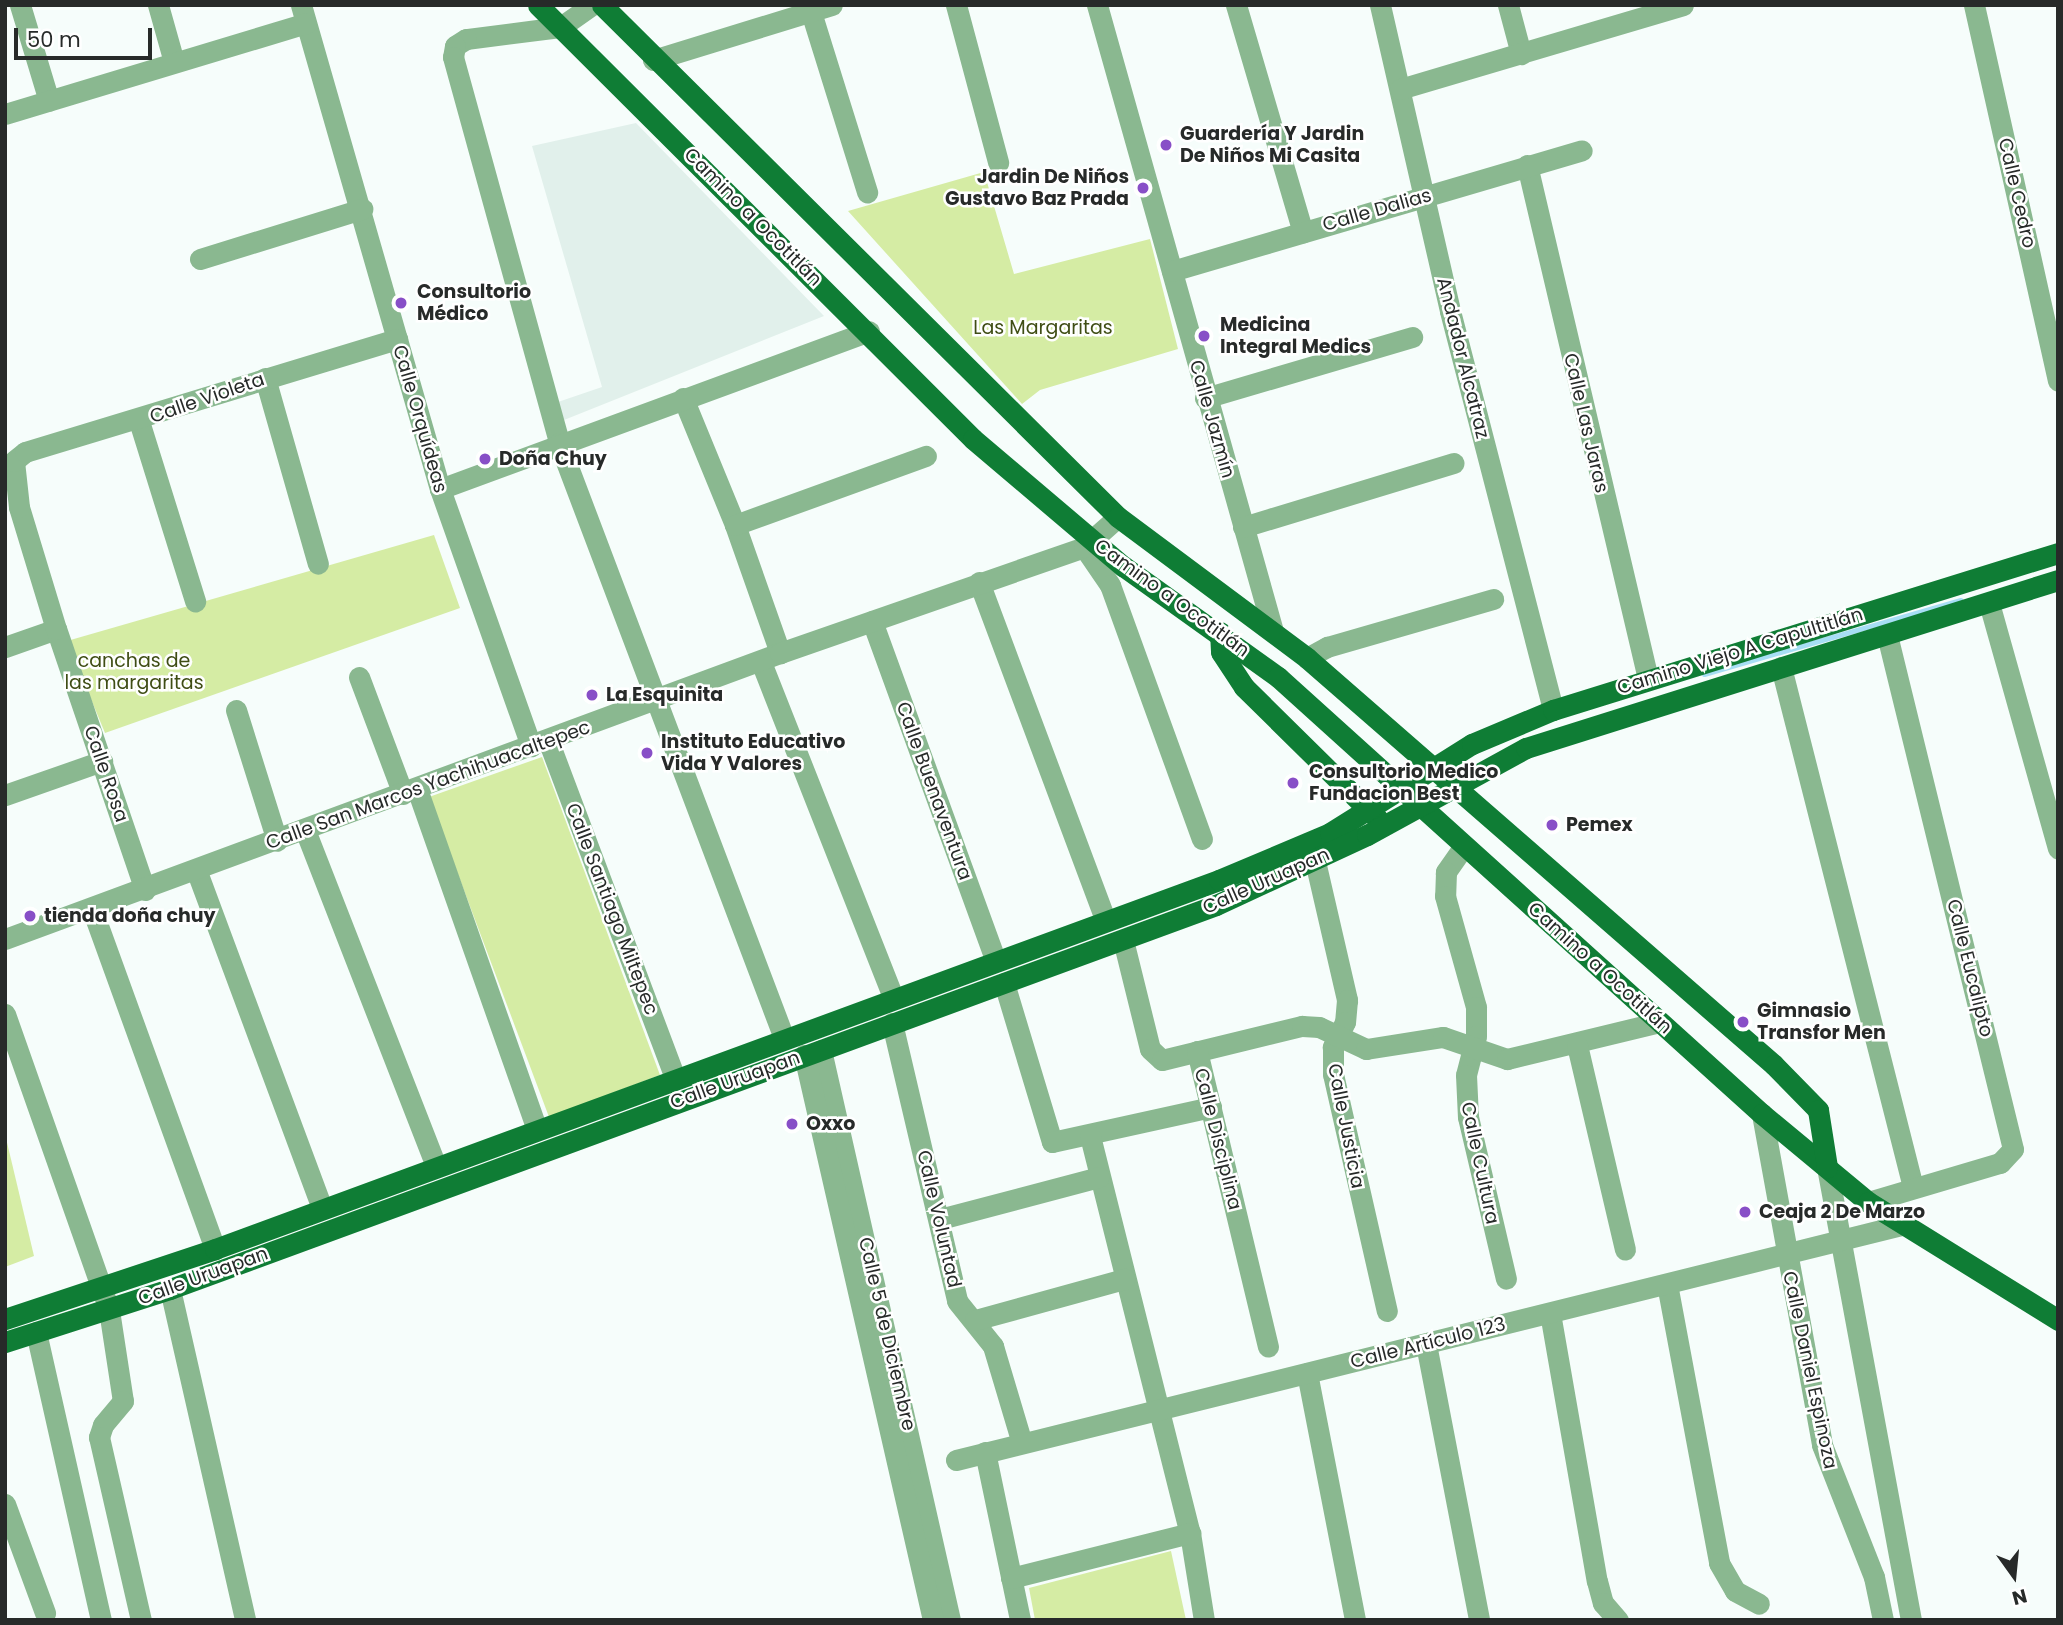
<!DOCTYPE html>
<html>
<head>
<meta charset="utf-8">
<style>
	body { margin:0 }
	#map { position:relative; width:2063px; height:1625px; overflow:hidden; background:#f6fdfb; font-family:Poppins,sans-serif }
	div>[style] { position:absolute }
	.built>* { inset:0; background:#e1f0eb }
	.green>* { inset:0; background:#d5eca4 }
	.stream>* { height:5px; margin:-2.5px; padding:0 2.5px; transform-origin:2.5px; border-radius:2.5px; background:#a7def5 }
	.minor>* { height:21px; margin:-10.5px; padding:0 10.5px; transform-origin:10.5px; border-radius:10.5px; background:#8ab890 }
	.major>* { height:21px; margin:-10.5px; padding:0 10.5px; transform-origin:10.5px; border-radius:10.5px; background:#0f7d35 }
	.dots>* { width:19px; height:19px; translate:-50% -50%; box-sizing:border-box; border:4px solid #fff; border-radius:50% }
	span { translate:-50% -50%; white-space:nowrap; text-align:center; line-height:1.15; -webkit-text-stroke:5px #fff; paint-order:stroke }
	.poi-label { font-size:19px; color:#272a29; font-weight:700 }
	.left { translate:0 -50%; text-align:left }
	.right { translate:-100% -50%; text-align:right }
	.street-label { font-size:19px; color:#272a29 }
	.park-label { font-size:19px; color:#3f4d14 }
	.frame { position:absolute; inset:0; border:7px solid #272a29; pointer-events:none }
	.north { position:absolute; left:1979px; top:1541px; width:70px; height:70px; -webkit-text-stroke:5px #fff; paint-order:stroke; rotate:165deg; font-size:19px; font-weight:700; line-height:28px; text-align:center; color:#272a29 }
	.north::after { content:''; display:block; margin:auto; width:24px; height:32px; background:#272a29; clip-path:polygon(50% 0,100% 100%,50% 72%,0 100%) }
	.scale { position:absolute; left:14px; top:28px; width:138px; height:32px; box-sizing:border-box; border:4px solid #272a29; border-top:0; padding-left:9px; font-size:21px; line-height:24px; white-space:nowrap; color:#272a29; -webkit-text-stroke:5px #fff; paint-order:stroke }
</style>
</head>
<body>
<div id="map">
	<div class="built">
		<i style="clip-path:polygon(636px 123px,824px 316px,564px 420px,558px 402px,602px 387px,532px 146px)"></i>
	</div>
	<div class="green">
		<i style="clip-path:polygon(984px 172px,1014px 274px,1150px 239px,1178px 349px,1040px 390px,1022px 404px,848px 211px)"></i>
		<i style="clip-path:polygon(434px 535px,460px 608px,105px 733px,67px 641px)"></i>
		<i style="clip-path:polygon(542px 757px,660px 1075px,549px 1117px,429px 797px)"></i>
		<i style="clip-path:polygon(5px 1134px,34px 1256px,5px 1267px)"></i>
		<i style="clip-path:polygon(1171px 1551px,1186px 1620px,1035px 1620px,1029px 1588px)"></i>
	</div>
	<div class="stream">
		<i style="left:1704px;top:674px;width:267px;rotate:-16.1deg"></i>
	</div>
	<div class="minor">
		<i style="left:20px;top:5px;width:100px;rotate:73.2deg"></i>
		<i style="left:158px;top:5px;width:59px;rotate:74.3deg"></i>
		<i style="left:301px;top:5px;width:504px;rotate:73.98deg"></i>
		<i style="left:440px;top:489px;width:273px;rotate:70.5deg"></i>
		<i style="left:592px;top:5px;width:39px;rotate:145deg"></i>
		<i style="left:560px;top:27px;width:95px;rotate:172.7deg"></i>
		<i style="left:466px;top:39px;width:13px;rotate:148deg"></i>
		<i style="left:455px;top:46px;width:11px;rotate:100deg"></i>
		<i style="left:453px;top:57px;width:400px;rotate:74.6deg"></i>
		<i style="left:559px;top:443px;width:636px;rotate:69.29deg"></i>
		<i style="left:956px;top:5px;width:163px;rotate:75deg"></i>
		<i style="left:1097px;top:5px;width:650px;rotate:74.3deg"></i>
		<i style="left:1236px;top:5px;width:237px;rotate:73.6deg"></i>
		<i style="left:1380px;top:5px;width:314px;rotate:77.1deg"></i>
		<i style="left:1450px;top:311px;width:412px;rotate:75.5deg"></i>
		<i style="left:1508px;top:5px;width:51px;rotate:75.1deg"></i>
		<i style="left:1974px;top:5px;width:385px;rotate:77.4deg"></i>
		<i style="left:811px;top:12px;width:189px;rotate:72.7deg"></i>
		<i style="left:653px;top:60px;width:187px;rotate:-17.1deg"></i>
		<i style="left:1400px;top:89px;width:295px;rotate:-16.5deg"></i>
		<i style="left:5px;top:114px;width:314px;rotate:-16.8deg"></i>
		<i style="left:1527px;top:165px;width:528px;rotate:76.75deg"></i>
		<i style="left:200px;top:259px;width:170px;rotate:-17.2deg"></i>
		<i style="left:1172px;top:271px;width:427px;rotate:-16.4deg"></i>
		<i style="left:265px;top:378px;width:193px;rotate:74.1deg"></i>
		<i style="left:683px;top:398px;width:137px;rotate:67.7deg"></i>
		<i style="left:735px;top:525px;width:136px;rotate:70.6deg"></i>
		<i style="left:1205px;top:398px;width:216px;rotate:-16.4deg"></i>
		<i style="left:139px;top:421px;width:189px;rotate:72.7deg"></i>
		<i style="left:440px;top:489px;width:457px;rotate:-20.2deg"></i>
		<i style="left:735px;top:525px;width:203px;rotate:-19.9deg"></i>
		<i style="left:1243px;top:527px;width:220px;rotate:-16.9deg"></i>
		<i style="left:1084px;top:547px;width:46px;rotate:55.6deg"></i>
		<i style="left:1110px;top:585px;width:270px;rotate:70.1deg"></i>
		<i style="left:979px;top:582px;width:362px;rotate:69.5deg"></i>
		<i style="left:1989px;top:603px;width:255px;rotate:74.3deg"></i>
		<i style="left:872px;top:621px;width:362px;rotate:70deg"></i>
		<i style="left:5px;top:647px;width:54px;rotate:-19.4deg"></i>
		<i style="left:1307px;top:658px;width:23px;rotate:-29deg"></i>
		<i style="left:1327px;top:647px;width:173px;rotate:-16.1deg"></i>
		<i style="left:761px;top:662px;width:360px;rotate:68.5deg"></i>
		<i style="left:1781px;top:667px;width:536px;rotate:75.76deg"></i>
		<i style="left:359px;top:677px;width:125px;rotate:69.4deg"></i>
		<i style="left:236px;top:710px;width:137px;rotate:72.6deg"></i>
		<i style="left:548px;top:740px;width:361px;rotate:69.4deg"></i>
		<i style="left:417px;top:789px;width:361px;rotate:70.6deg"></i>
		<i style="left:5px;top:795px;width:103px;rotate:-19.3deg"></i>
		<i style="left:305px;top:830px;width:361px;rotate:68.7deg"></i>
		<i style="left:1464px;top:846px;width:32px;rotate:125deg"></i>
		<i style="left:1446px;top:872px;width:24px;rotate:92deg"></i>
		<i style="left:1445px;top:896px;width:115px;rotate:74.4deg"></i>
		<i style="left:1476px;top:1007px;width:29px;rotate:90deg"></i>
		<i style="left:1476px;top:1036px;width:40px;rotate:104.4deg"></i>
		<i style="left:1466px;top:1075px;width:42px;rotate:87.3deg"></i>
		<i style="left:1468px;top:1117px;width:166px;rotate:76.8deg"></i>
		<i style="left:1315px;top:861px;width:143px;rotate:77deg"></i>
		<i style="left:1347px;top:1000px;width:22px;rotate:95deg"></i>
		<i style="left:1345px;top:1022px;width:28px;rotate:116deg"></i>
		<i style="left:1333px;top:1047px;width:27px;rotate:90deg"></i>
		<i style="left:1333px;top:1074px;width:243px;rotate:77.2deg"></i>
		<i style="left:197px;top:872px;width:359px;rotate:69.6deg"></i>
		<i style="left:145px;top:890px;width:276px;rotate:-108.8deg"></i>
		<i style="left:56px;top:629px;width:127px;rotate:-106.9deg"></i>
		<i style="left:19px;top:507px;width:46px;rotate:-96.2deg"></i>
		<i style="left:14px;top:461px;width:14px;rotate:-39deg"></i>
		<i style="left:25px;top:452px;width:389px;rotate:-16.9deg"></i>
		<i style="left:92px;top:909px;width:362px;rotate:70.1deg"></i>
		<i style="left:5px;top:939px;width:826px;rotate:-20.26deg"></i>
		<i style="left:780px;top:653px;width:322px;rotate:-19.2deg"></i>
		<i style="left:1084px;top:547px;width:45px;rotate:-41.4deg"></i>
		<i style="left:1123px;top:940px;width:112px;rotate:76.1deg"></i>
		<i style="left:1150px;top:1049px;width:16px;rotate:43deg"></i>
		<i style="left:1162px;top:1060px;width:144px;rotate:-13.7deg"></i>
		<i style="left:1302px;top:1026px;width:17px;rotate:3deg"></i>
		<i style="left:1319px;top:1027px;width:52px;rotate:25.1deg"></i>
		<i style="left:1366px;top:1049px;width:78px;rotate:-8.9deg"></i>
		<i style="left:1443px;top:1037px;width:68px;rotate:19deg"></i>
		<i style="left:1507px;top:1059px;width:157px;rotate:-13.6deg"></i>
		<i style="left:1004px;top:983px;width:166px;rotate:73.2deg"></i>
		<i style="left:1052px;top:1142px;width:163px;rotate:-12.4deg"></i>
		<i style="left:5px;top:1014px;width:314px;rotate:70.6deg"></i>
		<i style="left:109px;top:1310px;width:92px;rotate:81.3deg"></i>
		<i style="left:123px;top:1401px;width:31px;rotate:130deg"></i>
		<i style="left:103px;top:1425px;width:13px;rotate:108deg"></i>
		<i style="left:99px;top:1437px;width:188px;rotate:77.1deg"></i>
		<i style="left:892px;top:1023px;width:285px;rotate:76.8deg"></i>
		<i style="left:957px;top:1301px;width:58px;rotate:51.3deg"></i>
		<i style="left:993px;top:1346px;width:101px;rotate:73.4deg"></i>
		<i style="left:1577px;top:1045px;width:210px;rotate:76.8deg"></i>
		<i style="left:821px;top:1050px;width:584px;rotate:77.25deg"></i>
		<i style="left:1197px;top:1051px;width:304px;rotate:76.5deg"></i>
		<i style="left:804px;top:1055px;width:580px;rotate:77.14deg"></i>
		<i style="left:1762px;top:1114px;width:336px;rotate:79.7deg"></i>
		<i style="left:1822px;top:1445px;width:142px;rotate:68.5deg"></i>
		<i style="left:1874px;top:1577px;width:44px;rotate:78.2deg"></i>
		<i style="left:1090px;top:1136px;width:409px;rotate:75.9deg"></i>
		<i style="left:1190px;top:1533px;width:88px;rotate:80.9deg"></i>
		<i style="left:1827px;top:1167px;width:461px;rotate:79.5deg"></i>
		<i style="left:1868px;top:1202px;width:138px;rotate:-16.5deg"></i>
		<i style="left:2000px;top:1163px;width:19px;rotate:-47deg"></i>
		<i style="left:2013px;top:1149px;width:529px;rotate:-103.77deg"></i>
		<i style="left:940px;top:1219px;width:164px;rotate:-14.8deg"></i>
		<i style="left:1667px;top:1284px;width:284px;rotate:79.4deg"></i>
		<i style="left:1719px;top:1563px;width:32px;rotate:60deg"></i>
		<i style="left:1735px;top:1591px;width:27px;rotate:28deg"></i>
		<i style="left:170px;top:1289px;width:339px;rotate:77.2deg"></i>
		<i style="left:1550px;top:1313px;width:272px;rotate:80.1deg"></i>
		<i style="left:1597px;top:1581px;width:23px;rotate:75deg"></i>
		<i style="left:1603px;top:1603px;width:23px;rotate:49deg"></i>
		<i style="left:975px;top:1320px;width:155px;rotate:-15.4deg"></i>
		<i style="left:36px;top:1332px;width:295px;rotate:77.3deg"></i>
		<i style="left:1426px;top:1344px;width:281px;rotate:79.1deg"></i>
		<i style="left:1307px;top:1373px;width:252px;rotate:79deg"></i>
		<i style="left:985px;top:1452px;width:172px;rotate:78.2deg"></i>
		<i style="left:956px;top:1460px;width:974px;rotate:-13.96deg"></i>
		<i style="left:5px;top:1504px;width:116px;rotate:69.8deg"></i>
		<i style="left:1011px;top:1578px;width:185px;rotate:-14.1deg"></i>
	</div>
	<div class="major">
		<i style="left:538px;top:5px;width:614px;rotate:44.93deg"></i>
		<i style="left:973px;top:439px;width:197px;rotate:40.3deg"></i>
		<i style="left:1123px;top:566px;width:191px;rotate:35.6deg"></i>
		<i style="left:1278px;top:677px;width:652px;rotate:42.08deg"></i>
		<i style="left:1762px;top:1114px;width:138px;rotate:39.7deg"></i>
		<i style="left:1868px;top:1202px;width:224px;rotate:31.8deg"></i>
		<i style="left:602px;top:5px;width:727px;rotate:44.78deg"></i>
		<i style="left:1118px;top:517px;width:236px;rotate:36.7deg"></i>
		<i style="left:1307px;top:658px;width:619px;rotate:41.07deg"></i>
		<i style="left:1774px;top:1065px;width:63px;rotate:45.6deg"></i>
		<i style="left:1818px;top:1110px;width:58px;rotate:81deg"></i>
		<i style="left:1220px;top:632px;width:20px;rotate:87deg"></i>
		<i style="left:1221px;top:652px;width:42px;rotate:56.7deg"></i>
		<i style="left:1244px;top:687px;width:188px;rotate:44.6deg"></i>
		<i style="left:5px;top:1319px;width:221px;rotate:-18.4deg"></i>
		<i style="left:215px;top:1249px;width:1070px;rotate:-20.18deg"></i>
		<i style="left:1219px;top:880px;width:121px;rotate:-22.9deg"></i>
		<i style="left:1330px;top:833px;width:168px;rotate:-32.1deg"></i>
		<i style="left:1472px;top:744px;width:88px;rotate:-22.8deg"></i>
		<i style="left:1553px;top:710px;width:529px;rotate:-17.27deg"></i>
		<i style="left:5px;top:1342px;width:173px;rotate:-17.8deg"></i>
		<i style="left:170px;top:1289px;width:1114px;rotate:-20.16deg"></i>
		<i style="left:1216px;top:905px;width:166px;rotate:-24.9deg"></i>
		<i style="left:1367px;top:835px;width:181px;rotate:-28.7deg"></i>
		<i style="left:1526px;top:748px;width:558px;rotate:-17.53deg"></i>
	</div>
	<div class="dots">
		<i style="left:1166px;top:145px;background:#884fc7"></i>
		<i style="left:1143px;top:188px;background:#884fc7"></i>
		<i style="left:401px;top:303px;background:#884fc7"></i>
		<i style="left:1204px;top:336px;background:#884fc7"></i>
		<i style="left:485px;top:459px;background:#884fc7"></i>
		<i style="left:592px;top:695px;background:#884fc7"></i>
		<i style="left:647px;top:753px;background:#884fc7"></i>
		<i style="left:1293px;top:783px;background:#884fc7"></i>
		<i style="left:1552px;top:825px;background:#884fc7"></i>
		<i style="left:30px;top:916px;background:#884fc7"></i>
		<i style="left:1743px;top:1022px;background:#884fc7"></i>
		<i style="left:792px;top:1124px;background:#884fc7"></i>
		<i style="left:1745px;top:1212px;background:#884fc7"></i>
	</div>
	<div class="poi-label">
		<span class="left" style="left:1180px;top:145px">Guardería Y Jardin<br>De Niños Mi Casita</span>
		<span class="right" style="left:1129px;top:188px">Jardin De Niños<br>Gustavo Baz Prada</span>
		<span class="left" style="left:417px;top:303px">Consultorio<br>Médico</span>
		<span class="left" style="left:1220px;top:336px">Medicina<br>Integral Medics</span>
		<span class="left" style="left:499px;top:459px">Doña Chuy</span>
		<span class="left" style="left:606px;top:695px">La Esquinita</span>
		<span class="left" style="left:661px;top:753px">Instituto Educativo<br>Vida Y Valores</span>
		<span class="left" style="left:1309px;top:783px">Consultorio Medico<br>Fundacion Best</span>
		<span class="left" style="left:1566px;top:825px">Pemex</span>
		<span class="left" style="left:44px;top:916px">tienda doña chuy</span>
		<span class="left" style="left:1757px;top:1022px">Gimnasio<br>Transfor Men</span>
		<span class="left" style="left:806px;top:1124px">Oxxo</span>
		<span class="left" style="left:1759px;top:1212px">Ceaja 2 De Marzo</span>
	</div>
	<div class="street-label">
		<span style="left:2017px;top:193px;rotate:77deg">Calle Cedro</span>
		<span style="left:1377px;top:210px;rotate:-16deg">Calle Dalias</span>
		<span style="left:753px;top:217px;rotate:45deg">Camino a Ocotitlán</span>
		<span style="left:1463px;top:358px;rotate:76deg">Andador Alcatraz</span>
		<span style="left:207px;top:398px;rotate:-19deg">Calle Violeta</span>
		<span style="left:420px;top:419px;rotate:74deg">Calle Orquídeas</span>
		<span style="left:1212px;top:419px;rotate:74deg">Calle Jazmín</span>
		<span style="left:1586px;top:423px;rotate:77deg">Calle Las Jaras</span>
		<span style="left:1172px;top:598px;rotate:36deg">Camino a Ocotitlán</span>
		<span style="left:1740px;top:651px;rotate:-17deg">Camino Viejo A Capultitlán</span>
		<span style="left:106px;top:774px;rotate:71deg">Calle Rosa</span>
		<span style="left:428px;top:785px;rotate:-20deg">Calle San Marcos Yachihuacaltepec</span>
		<span style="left:934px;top:791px;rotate:70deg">Calle Buenaventura</span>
		<span style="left:1266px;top:881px;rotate:-24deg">Calle Uruapan</span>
		<span style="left:612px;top:909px;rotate:69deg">Calle Santiago Miltepec</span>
		<span style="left:1600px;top:968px;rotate:42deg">Camino a Ocotitlán</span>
		<span style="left:1970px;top:968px;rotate:76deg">Calle Eucalipto</span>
		<span style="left:735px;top:1080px;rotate:-20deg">Calle Uruapan</span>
		<span style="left:1346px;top:1126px;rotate:79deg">Calle Justicia</span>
		<span style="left:1218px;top:1139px;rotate:76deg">Calle Disciplina</span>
		<span style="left:1480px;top:1163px;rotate:78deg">Calle Cultura</span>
		<span style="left:939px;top:1219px;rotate:77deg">Calle Voluntad</span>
		<span style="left:203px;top:1276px;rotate:-20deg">Calle Uruapan</span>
		<span style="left:887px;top:1334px;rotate:77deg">Calle 5 de Diciembre</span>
		<span style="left:1428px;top:1343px;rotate:-14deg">Calle Artículo 123</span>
		<span style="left:1810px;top:1370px;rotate:78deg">Calle Daniel Espinoza</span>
	</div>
	<div class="park-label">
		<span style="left:1043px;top:328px">Las Margaritas</span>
		<span style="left:134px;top:672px">canchas de<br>las margaritas</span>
	</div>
	<div class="frame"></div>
	<div class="north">N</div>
	<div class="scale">50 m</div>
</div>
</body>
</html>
